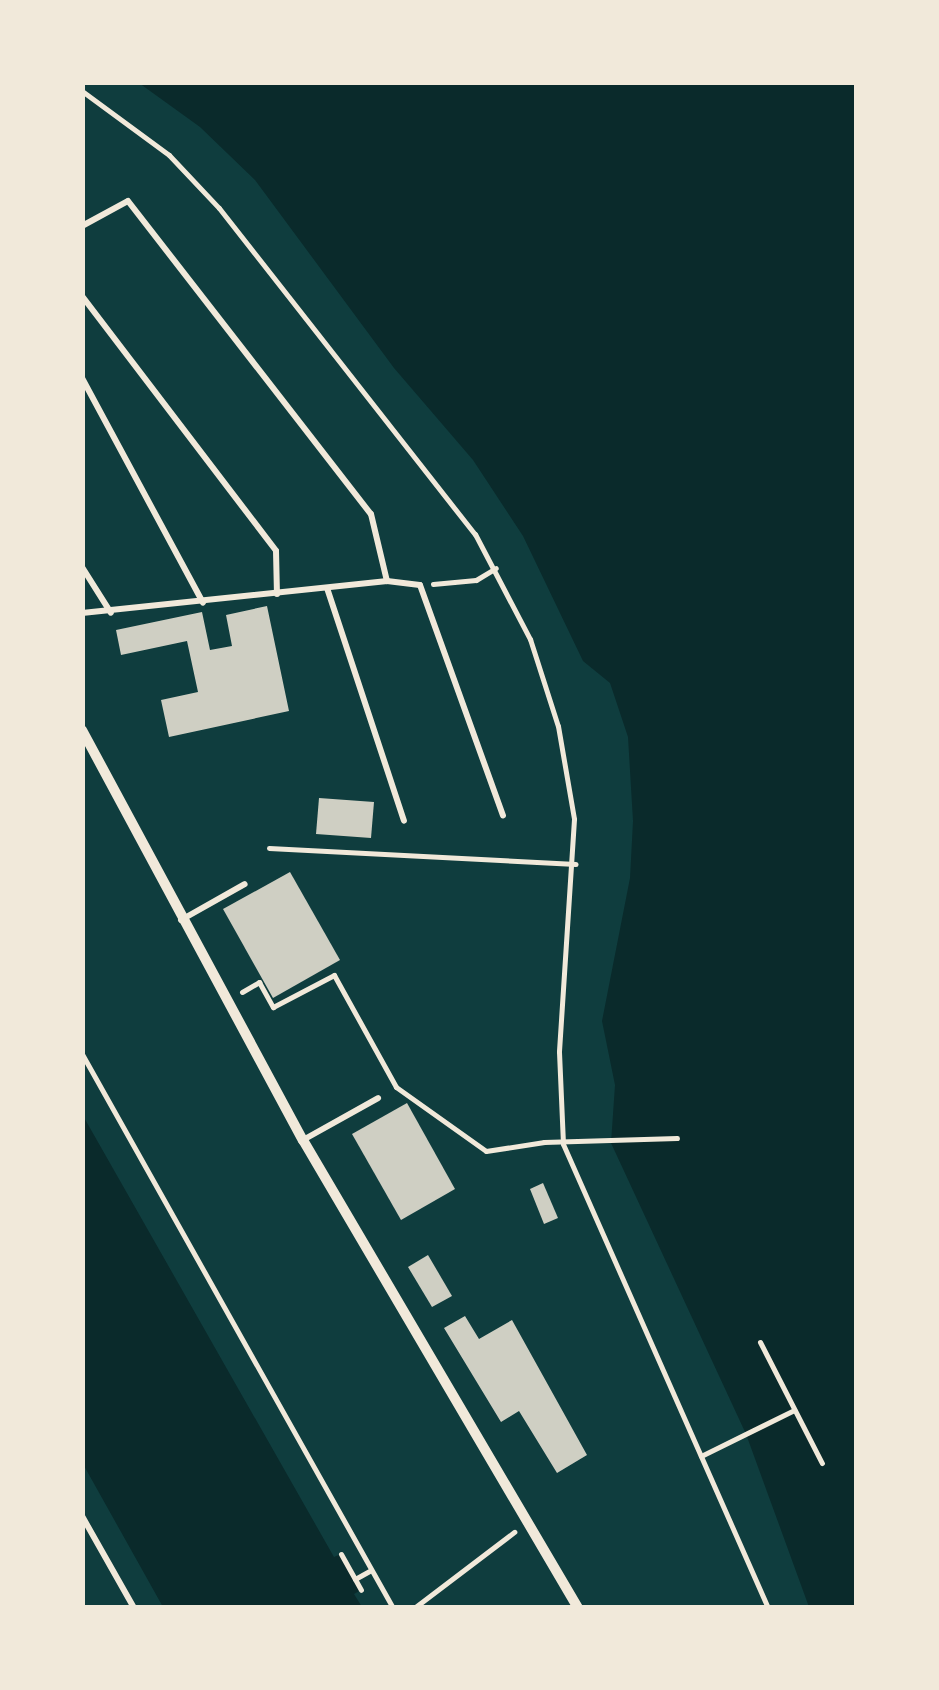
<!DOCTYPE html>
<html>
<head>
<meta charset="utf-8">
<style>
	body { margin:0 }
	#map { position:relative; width:939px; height:1690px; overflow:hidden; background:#0f3d3e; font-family:Figtree,sans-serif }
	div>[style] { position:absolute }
	.water>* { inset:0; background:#0a2a2b }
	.building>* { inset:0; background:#cfcfc3 }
	.path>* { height:5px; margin:-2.5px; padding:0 2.5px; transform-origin:2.5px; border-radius:2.5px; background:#f1e9da }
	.service>* { height:6px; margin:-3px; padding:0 3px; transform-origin:3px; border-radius:3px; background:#f1e9da }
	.minor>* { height:10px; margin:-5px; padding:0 5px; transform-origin:5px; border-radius:5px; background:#f1e9da }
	span { translate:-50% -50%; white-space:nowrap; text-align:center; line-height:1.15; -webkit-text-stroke:8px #f1e9da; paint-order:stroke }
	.frame { position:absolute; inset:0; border:85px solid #f1e9da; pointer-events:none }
</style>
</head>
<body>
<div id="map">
	<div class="water">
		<i style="clip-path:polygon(139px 83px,856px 83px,856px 1607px,809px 1607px,746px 1434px,611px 1143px,615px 1085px,602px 1021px,630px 878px,633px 821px,628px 737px,610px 683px,583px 661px,523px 536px,473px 460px,394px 368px,255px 180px,200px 127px)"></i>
		<i style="clip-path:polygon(82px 1114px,334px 1557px,341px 1554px,361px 1590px,354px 1594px,362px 1607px,163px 1607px,83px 1464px)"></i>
	</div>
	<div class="building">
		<i style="clip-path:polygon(267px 606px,289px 711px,169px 737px,161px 700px,198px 692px,187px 641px,121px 655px,116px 630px,202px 612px,210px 650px,232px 646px,226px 615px)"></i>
		<i style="clip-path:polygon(319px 798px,374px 802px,371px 838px,316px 834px)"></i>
		<i style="clip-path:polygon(290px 872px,340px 960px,273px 998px,223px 909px)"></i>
		<i style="clip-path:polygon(407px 1103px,455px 1189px,401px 1220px,352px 1134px)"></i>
		<i style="clip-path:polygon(543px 1183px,558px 1218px,544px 1224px,530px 1189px)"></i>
		<i style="clip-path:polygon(428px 1255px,452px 1296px,432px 1307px,408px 1267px)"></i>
		<i style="clip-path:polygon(465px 1316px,479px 1339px,512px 1320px,587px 1455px,557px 1473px,519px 1411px,501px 1422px,444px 1328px)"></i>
	</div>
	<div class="path">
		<i style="left:82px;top:91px;width:108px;rotate:36.3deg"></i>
		<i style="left:169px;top:155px;width:73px;rotate:46.7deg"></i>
		<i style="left:219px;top:208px;width:415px;rotate:51.9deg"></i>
		<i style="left:475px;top:534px;width:119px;rotate:62.4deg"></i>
		<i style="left:530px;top:639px;width:91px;rotate:72.2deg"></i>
		<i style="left:558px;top:726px;width:94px;rotate:80.2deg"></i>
		<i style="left:574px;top:819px;width:233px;rotate:93.7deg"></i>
		<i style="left:559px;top:1052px;width:92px;rotate:87.5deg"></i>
		<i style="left:563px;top:1144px;width:507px;rotate:66.16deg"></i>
		<i style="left:433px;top:584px;width:43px;rotate:-5.3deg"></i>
		<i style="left:476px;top:580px;width:23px;rotate:-31deg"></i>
		<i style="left:269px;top:848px;width:307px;rotate:3deg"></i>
		<i style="left:242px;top:992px;width:20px;rotate:-30deg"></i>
		<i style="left:259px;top:982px;width:29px;rotate:61deg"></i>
		<i style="left:273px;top:1007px;width:69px;rotate:-27.7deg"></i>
		<i style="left:334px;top:975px;width:128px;rotate:61deg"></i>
		<i style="left:396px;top:1087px;width:110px;rotate:35.4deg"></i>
		<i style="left:486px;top:1151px;width:59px;rotate:-8.8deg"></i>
		<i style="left:544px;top:1142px;width:133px;rotate:-1.7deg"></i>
		<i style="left:82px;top:1054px;width:635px;rotate:60.69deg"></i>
		<i style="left:760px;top:1342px;width:136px;rotate:62.9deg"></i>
		<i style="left:701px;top:1456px;width:104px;rotate:-26.3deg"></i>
		<i style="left:341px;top:1554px;width:41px;rotate:60.9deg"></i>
		<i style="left:355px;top:1579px;width:18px;rotate:-29deg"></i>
		<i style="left:414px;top:1608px;width:126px;rotate:-37.2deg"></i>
	</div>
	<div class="service">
		<i style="left:82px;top:226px;width:52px;rotate:-28.5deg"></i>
		<i style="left:128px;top:201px;width:396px;rotate:52.2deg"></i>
		<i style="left:371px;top:514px;width:69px;rotate:76.6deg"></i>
		<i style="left:82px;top:296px;width:320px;rotate:52.7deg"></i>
		<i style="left:276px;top:551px;width:43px;rotate:88.7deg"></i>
		<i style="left:82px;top:378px;width:255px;rotate:61.7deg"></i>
		<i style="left:82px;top:567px;width:54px;rotate:57.8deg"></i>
		<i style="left:327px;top:588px;width:245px;rotate:71.7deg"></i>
		<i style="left:82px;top:613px;width:307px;rotate:-6deg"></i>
		<i style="left:387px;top:581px;width:33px;rotate:7deg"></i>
		<i style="left:420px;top:585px;width:245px;rotate:70.2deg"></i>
		<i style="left:181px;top:920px;width:73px;rotate:-29.4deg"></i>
		<i style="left:303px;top:1140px;width:86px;rotate:-29.2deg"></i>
		<i style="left:82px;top:1516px;width:106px;rotate:60.5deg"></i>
	</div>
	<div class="minor">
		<i style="left:82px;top:730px;width:466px;rotate:61.7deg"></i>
		<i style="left:303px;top:1140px;width:543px;rotate:59.56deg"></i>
	</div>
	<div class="frame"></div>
</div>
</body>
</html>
